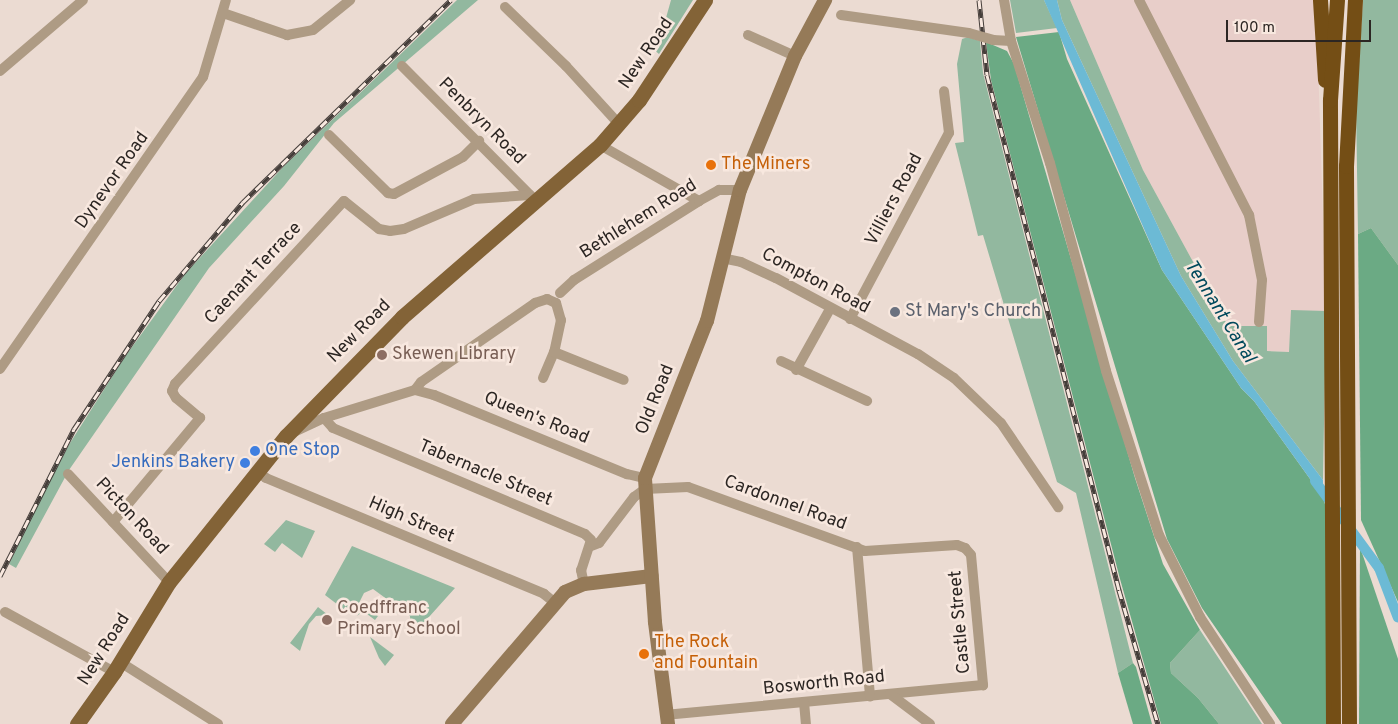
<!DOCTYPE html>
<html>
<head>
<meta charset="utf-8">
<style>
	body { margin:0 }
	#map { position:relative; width:1398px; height:724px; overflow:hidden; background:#ebdbd2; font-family:Overpass,sans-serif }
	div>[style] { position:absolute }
	.commercial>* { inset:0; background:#e8cec9 }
	.green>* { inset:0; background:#92b89f }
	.forest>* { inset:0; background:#6baa84 }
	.water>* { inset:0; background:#6cbad5 }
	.canal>* { height:10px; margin:-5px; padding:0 5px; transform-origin:5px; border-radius:5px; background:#6cbad5 }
	.street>* { height:10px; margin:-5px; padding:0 5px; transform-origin:5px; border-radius:5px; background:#ae9b84 }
	.secondary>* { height:14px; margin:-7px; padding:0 7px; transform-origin:7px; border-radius:7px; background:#957a58 }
	.primary>* { height:15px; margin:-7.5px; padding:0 7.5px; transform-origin:7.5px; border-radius:7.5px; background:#836337 }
	.highway>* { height:15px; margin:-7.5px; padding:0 7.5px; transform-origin:7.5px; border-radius:7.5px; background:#744e15 }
	.rail>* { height:5px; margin-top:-2.5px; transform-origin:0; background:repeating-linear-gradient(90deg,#f8e8df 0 9px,#453e3a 0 18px); box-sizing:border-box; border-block:1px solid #453e3a }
	.street-bridge>* { height:10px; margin:-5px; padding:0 5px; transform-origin:5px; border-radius:5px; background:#ae9b84 }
	.dots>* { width:14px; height:14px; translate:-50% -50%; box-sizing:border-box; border:2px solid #f8e8df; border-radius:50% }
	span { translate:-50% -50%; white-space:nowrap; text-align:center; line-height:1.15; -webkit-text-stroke:5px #f8e8df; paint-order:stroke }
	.street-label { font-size:18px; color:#2c2623 }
	.food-label { font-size:18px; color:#c56008 }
	.left { translate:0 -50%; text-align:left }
	.worship-label { font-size:18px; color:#5b616d }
	.education-label { font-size:18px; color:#785e54 }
	.shop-label { font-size:18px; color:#366cbe }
	.right { translate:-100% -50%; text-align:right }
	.water-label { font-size:19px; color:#00495c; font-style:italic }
	.scale { position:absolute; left:1226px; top:20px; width:145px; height:22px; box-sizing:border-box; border:2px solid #2c2623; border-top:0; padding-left:6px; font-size:15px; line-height:18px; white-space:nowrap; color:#2c2623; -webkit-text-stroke:4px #f8e8df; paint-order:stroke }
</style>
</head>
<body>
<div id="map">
	<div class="commercial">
		<i style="clip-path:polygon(1070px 0,1316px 0,1326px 311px,1290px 352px,1267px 351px,1267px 326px,1228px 326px,1143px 170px)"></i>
	</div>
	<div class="green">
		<i style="clip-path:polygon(457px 0,478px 0,334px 123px,284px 186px,209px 268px,69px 470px,16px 568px,9px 564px,41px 496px,70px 443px,124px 358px,185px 274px,284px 166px)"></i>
		<i style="clip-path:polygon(671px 0,693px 0,659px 54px,652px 48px,664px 25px)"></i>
		<i style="clip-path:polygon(1010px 0,1044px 0,1057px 28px,1016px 33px)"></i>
		<i style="clip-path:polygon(1057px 0,1070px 0,1143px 170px,1228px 326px,1267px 326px,1267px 351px,1289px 352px,1291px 310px,1326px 311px,1323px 480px,1233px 361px,1181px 276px,1062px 20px)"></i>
		<i style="clip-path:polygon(1363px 0,1398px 0,1398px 265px,1371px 228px,1358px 234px,1356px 107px)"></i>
		<i style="clip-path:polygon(968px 37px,980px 41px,983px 73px,1133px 663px,1118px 673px,1076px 493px,1057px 482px,983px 235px,978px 236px,955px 143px,964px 142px,957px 64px,962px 39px)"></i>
		<i style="clip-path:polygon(286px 520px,315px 531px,302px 558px,282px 543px,275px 552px,264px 544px)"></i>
		<i style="clip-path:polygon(352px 546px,455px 588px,411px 637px,410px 616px,373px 589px,364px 593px,355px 611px,346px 611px,325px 595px)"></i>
		<i style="clip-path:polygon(378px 601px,383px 601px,398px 612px,396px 614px,380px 602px,372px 611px,378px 616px,375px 620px,363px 611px,357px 616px,364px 607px,374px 605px)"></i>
		<i style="clip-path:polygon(318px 607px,328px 615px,316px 616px,309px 624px,300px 651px,290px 643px)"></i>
		<i style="clip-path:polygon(1200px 630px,1262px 724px,1219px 724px,1198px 698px,1171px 673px,1170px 663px)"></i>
		<i style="clip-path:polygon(370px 637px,394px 655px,385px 666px,379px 658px)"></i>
	</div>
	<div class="forest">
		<i style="clip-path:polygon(1059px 32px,1067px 59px,1162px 270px,1241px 388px,1254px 401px,1323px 497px,1326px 508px,1326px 724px,1282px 724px,1202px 608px,1167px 539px,1016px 37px)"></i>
		<i style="clip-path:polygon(986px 42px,1007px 51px,1014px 64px,1135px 478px,1163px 564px,1200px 630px,1170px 663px,1171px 673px,1198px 698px,1219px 724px,1161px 724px,1120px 579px,991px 80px)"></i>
		<i style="clip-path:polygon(1371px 228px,1398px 265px,1398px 602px,1361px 520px,1358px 234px)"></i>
		<i style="clip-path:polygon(1360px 547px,1398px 659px,1398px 724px,1359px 724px)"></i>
		<i style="clip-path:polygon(1133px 663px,1136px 667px,1152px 724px,1133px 724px,1118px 673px)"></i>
	</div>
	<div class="water">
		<i style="clip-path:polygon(1044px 0,1057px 0,1062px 20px,1181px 276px,1233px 361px,1323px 480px,1323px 497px,1254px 401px,1241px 388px,1162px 270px)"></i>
	</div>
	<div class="canal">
		<i style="left:1315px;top:481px;width:108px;rotate:53.7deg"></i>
		<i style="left:1379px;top:568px;width:53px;rotate:69.2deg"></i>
	</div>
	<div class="street">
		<i style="left:1004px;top:0;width:42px;rotate:80.3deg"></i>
		<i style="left:1011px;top:41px;width:128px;rotate:72.3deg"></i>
		<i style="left:1050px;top:163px;width:215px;rotate:74.9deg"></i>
		<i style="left:1106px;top:371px;width:172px;rotate:72.1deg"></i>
		<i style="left:1159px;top:535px;width:92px;rotate:63.4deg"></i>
		<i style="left:1200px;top:617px;width:128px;rotate:56.8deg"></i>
		<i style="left:1139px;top:0;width:242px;rotate:62.9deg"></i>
		<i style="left:1249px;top:215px;width:66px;rotate:78.7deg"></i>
		<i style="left:1262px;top:280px;width:42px;rotate:94.1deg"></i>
		<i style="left:505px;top:7px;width:85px;rotate:44deg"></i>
		<i style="left:566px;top:66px;width:79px;rotate:47.6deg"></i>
		<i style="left:223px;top:13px;width:68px;rotate:19deg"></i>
		<i style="left:287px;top:35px;width:26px;rotate:-11deg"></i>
		<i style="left:313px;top:30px;width:48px;rotate:-39deg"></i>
		<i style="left:841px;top:15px;width:129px;rotate:8deg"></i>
		<i style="left:748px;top:35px;width:51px;rotate:24.1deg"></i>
		<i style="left:993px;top:40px;width:18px;rotate:3deg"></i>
		<i style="left:402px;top:66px;width:187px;rotate:45.2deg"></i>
		<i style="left:0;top:71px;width:109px;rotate:-40.5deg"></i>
		<i style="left:329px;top:135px;width:83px;rotate:44.5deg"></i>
		<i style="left:388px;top:193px;width:6px;rotate:9deg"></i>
		<i style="left:394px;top:194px;width:78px;rotate:-28.2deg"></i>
		<i style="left:463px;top:157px;width:23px;rotate:-45deg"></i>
		<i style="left:600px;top:145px;width:114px;rotate:29.5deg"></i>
		<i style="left:722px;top:258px;width:19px;rotate:12deg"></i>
		<i style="left:741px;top:262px;width:38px;rotate:25deg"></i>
		<i style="left:776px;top:278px;width:161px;rotate:28.2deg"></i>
		<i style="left:918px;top:354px;width:43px;rotate:33.7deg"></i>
		<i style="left:954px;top:378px;width:65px;rotate:43.8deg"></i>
		<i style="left:1001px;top:423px;width:102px;rotate:55.8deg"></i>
		<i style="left:560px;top:293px;width:19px;rotate:-43deg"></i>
		<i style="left:574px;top:280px;width:148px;rotate:-32.3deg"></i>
		<i style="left:699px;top:201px;width:23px;rotate:-29deg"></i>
		<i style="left:719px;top:190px;width:21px"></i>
		<i style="left:850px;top:319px;width:211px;rotate:-62deg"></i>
		<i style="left:949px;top:133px;width:42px;rotate:-96.8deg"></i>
		<i style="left:781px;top:361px;width:95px;rotate:24.9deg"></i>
		<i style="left:0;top:369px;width:356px;rotate:-55.2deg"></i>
		<i style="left:203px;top:77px;width:80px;rotate:-73.4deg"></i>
		<i style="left:796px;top:370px;width:70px;rotate:-60.9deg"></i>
		<i style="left:543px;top:378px;width:28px;rotate:-67deg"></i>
		<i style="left:415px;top:390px;width:20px;rotate:15deg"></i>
		<i style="left:434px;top:395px;width:209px;rotate:22.3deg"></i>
		<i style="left:627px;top:474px;width:18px;rotate:13deg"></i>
		<i style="left:324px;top:418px;width:13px;rotate:48deg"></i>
		<i style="left:333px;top:428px;width:273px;rotate:22.8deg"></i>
		<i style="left:585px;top:534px;width:8px;rotate:45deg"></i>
		<i style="left:591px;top:540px;width:32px;rotate:108deg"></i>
		<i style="left:581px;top:570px;width:14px;rotate:78deg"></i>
		<i style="left:294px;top:432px;width:33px;rotate:-25deg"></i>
		<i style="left:324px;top:418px;width:95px;rotate:-17.1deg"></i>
		<i style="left:415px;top:390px;width:10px;rotate:-53deg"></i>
		<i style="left:421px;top:382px;width:139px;rotate:-34.7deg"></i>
		<i style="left:535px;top:303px;width:13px;rotate:-18deg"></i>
		<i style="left:547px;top:299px;width:10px;rotate:24deg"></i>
		<i style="left:556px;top:303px;width:18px;rotate:74deg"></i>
		<i style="left:561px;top:320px;width:33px;rotate:102deg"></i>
		<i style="left:554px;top:352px;width:75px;rotate:21.8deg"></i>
		<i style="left:257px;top:471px;width:11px;rotate:38deg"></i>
		<i style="left:266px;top:478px;width:301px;rotate:22.6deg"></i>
		<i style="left:544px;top:594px;width:13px;rotate:39deg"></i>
		<i style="left:68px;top:474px;width:148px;rotate:46.9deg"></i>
		<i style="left:113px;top:522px;width:136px;rotate:-50.1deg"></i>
		<i style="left:200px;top:418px;width:31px;rotate:-140deg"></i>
		<i style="left:176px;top:398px;width:8px;rotate:-120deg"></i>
		<i style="left:172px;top:391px;width:8px;rotate:-67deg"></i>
		<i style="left:175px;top:384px;width:249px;rotate:-47.3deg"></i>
		<i style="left:344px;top:201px;width:45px;rotate:38.7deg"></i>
		<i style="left:379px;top:229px;width:11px;rotate:10deg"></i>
		<i style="left:390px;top:231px;width:14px;rotate:-8deg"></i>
		<i style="left:404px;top:229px;width:76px;rotate:-23.2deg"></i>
		<i style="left:474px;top:199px;width:56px;rotate:-4.1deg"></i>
		<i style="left:591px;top:546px;width:9px;rotate:-21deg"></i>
		<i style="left:599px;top:543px;width:58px;rotate:-52.7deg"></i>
		<i style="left:634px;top:497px;width:14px;rotate:-36deg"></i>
		<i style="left:645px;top:489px;width:43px;rotate:-2.7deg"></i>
		<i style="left:688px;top:487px;width:188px;rotate:19.9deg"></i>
		<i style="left:865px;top:551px;width:92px;rotate:-3.7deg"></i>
		<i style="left:957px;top:545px;width:9px;rotate:21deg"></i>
		<i style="left:965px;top:548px;width:9px;rotate:49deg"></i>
		<i style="left:971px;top:555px;width:131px;rotate:84.7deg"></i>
		<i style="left:983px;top:685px;width:317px;rotate:174.6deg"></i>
		<i style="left:857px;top:547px;width:150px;rotate:85deg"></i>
		<i style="left:5px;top:612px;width:124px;rotate:28.8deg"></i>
		<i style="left:120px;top:662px;width:116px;rotate:32.3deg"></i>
		<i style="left:890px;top:694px;width:50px;rotate:36.9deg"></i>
		<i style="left:804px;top:702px;width:22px;rotate:85deg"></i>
	</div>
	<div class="secondary">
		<i style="left:452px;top:724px;width:174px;rotate:-49.4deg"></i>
		<i style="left:565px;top:592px;width:21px;rotate:-23deg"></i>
		<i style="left:584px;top:584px;width:68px;rotate:-6.7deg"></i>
		<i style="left:668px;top:724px;width:103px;rotate:-97.3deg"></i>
		<i style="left:655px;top:622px;width:144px;rotate:-94deg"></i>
		<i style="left:645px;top:478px;width:169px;rotate:-68.5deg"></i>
		<i style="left:707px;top:321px;width:135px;rotate:-75.9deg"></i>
		<i style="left:740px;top:190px;width:145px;rotate:-67.7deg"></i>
		<i style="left:795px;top:56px;width:64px;rotate:-61.8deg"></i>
	</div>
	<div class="primary">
		<i style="left:77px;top:724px;width:64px;rotate:-54.6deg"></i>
		<i style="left:114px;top:672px;width:105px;rotate:-58.6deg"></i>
		<i style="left:169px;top:582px;width:187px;rotate:-51.3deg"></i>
		<i style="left:286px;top:436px;width:166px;rotate:-45.7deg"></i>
		<i style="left:402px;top:317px;width:262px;rotate:-41deg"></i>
		<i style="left:600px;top:145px;width:60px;rotate:-49.1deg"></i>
		<i style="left:639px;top:100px;width:120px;rotate:-56.6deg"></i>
	</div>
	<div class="highway">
		<i style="left:1320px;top:0;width:80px;rotate:86.4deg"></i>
		<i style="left:1333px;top:724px;width:624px;rotate:-90.28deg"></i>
		<i style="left:1330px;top:100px;width:100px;rotate:-86deg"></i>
		<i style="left:1349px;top:724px;width:558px;rotate:-90.31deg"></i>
		<i style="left:1346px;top:166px;width:166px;rotate:-86.9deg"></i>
	</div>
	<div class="rail">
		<i style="left:979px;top:0;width:75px;rotate:83.9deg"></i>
		<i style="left:987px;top:75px;width:532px;rotate:75.62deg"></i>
		<i style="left:1119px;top:590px;width:140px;rotate:73.8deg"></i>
		<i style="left:0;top:576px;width:165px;rotate:-63.3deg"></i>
		<i style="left:74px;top:429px;width:154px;rotate:-56.4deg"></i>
		<i style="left:159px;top:301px;width:130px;rotate:-49.7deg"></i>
		<i style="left:243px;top:202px;width:290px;rotate:-44.2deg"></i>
	</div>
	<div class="street-bridge">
		<i style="left:969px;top:33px;width:25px;rotate:16deg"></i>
	</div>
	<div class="dots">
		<i style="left:711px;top:165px;background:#e8710a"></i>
		<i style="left:895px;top:312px;background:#6b7280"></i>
		<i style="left:382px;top:355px;background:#8d6e63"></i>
		<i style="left:255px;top:451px;background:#3f7fe0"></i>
		<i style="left:245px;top:463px;background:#3f7fe0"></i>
		<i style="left:327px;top:620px;background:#8d6e63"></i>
		<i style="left:644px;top:654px;background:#e8710a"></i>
	</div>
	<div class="street-label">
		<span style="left:647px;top:54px;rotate:-56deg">New Road</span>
		<span style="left:481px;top:122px;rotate:45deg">Penbryn Road</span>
		<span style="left:113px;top:181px;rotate:-55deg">Dynevor Road</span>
		<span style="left:895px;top:200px;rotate:-62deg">Villiers Road</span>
		<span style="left:639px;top:220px;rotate:-32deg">Bethlehem Road</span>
		<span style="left:254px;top:274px;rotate:-47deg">Caenant Terrace</span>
		<span style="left:815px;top:282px;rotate:28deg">Compton Road</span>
		<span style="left:360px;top:332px;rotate:-45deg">New Road</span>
		<span style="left:656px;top:400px;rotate:-68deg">Old Road</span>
		<span style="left:536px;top:419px;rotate:22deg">Queen's Road</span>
		<span style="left:485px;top:474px;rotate:23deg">Tabernacle Street</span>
		<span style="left:785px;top:504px;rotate:20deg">Cardonnel Road</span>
		<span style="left:131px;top:517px;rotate:47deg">Picton Road</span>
		<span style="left:411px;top:521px;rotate:23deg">High Street</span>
		<span style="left:961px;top:622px;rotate:-95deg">Castle Street</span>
		<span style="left:105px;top:650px;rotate:-58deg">New Road</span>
		<span style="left:824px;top:684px;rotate:-6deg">Bosworth Road</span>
	</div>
	<div class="food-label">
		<span class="left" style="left:721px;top:165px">The Miners</span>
		<span class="left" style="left:654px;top:654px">The Rock<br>and Fountain</span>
	</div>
	<div class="worship-label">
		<span class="left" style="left:905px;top:312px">St Mary's Church</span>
	</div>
	<div class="education-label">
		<span class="left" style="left:392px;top:355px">Skewen Library</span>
		<span class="left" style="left:337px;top:620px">Coedffranc<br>Primary School</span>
	</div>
	<div class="shop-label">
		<span class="left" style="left:265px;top:451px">One Stop</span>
		<span class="right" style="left:235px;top:463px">Jenkins Bakery</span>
	</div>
	<div class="water-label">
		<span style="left:1219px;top:312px;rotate:58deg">Tennant Canal</span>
	</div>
	<div class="scale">100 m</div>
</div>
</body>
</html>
